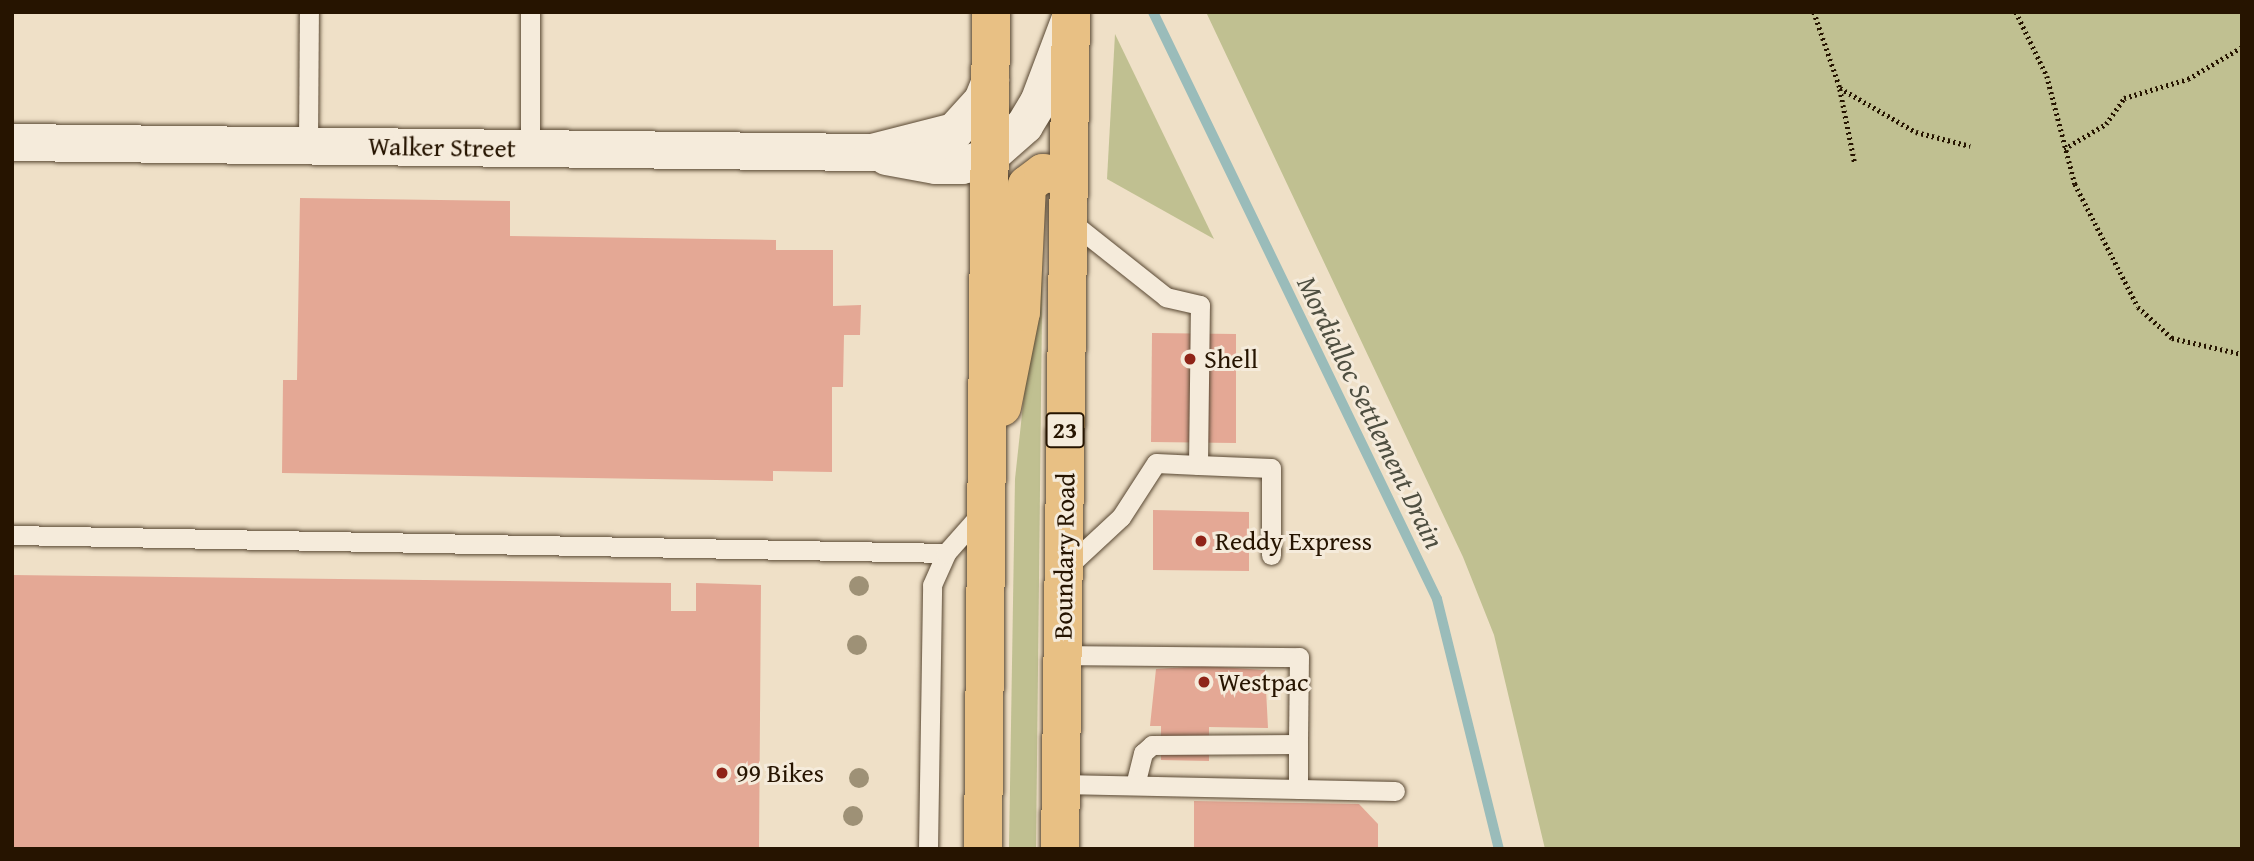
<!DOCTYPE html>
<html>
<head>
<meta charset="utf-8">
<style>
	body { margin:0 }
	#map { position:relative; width:2254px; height:861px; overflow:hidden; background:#efe0c7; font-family:"Gentium Book Plus",serif }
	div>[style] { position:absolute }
	.green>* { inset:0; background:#c0c091 }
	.stream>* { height:10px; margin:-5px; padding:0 5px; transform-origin:5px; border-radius:5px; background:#9abcba }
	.building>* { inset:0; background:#e4a895 }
	.path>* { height:4.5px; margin-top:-2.25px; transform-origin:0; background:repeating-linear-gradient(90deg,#261400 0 2px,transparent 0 5.5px) }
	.roads { filter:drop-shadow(0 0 2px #584732) drop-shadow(0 0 2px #584732) }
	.lane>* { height:19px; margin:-9.5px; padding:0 9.5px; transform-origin:9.5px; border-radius:9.5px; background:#f5ebdb }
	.street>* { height:37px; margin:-18.5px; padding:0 18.5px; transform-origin:18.5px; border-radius:18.5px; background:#f5ebdb }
	.primary>* { height:38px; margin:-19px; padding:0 19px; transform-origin:19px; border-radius:19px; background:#e8c084 }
	.trees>* { width:20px; height:20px; margin:-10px; border-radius:50%; background:#9e9176 }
	.dots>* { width:19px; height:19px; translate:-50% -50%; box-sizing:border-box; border:4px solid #f5ebdb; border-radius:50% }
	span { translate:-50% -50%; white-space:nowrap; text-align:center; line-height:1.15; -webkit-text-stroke:6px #f5ebdb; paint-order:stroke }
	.shield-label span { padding:2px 5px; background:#f5ebdb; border:2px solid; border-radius:5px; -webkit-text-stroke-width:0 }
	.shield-label { font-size:24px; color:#261400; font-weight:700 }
	.street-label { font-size:26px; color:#261400 }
	.poi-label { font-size:26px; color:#261400 }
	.left { translate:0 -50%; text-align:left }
	.water-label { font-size:28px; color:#4f4f41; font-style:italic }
	.frame { position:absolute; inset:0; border:14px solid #261400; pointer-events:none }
</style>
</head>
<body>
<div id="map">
	<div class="green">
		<i style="clip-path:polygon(1206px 12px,2242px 12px,2242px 849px,1545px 849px,1494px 635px,1463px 557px)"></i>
		<i style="clip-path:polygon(1115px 34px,1214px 239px,1107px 179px)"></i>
		<i style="clip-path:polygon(1043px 220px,1036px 849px,1009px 849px,1015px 479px)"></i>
	</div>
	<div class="stream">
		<i style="left:1153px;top:12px;width:652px;rotate:64.18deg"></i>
		<i style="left:1437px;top:599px;width:258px;rotate:76.1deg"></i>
	</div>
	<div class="building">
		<i style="clip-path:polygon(300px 198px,510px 201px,510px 236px,776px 240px,776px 250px,833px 250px,833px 306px,861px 305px,860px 335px,844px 335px,843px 387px,832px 387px,832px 472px,773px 471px,773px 481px,282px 473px,283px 380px,297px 380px)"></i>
		<i style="clip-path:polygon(1152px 333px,1236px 334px,1236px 443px,1151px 442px)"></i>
		<i style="clip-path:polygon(1153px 510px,1249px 512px,1249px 571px,1153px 570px)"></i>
		<i style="clip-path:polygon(12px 575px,671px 583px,671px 611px,696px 611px,696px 583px,761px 585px,759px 849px,12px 849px)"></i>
		<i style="clip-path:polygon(1204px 666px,1265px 670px,1268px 728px,1209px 727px,1209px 761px,1161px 760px,1161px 726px,1150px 726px,1156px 669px)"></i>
		<i style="clip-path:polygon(1194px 801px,1359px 804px,1378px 824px,1378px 849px,1194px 849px)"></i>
	</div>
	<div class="path">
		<i style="left:1814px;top:12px;width:80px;rotate:71.1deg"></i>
		<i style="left:1840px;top:88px;width:88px;rotate:30.1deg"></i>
		<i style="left:1916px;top:132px;width:56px;rotate:14.5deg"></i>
		<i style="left:2016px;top:12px;width:71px;rotate:64.2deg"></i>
		<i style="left:2047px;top:76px;width:112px;rotate:75.5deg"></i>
		<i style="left:2075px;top:184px;width:138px;rotate:62.9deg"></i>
		<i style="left:2138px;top:307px;width:46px;rotate:42.4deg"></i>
		<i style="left:2172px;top:338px;width:72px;rotate:12.9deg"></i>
		<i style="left:1840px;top:89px;width:76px;rotate:78.7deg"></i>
		<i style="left:2064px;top:149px;width:49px;rotate:-30.8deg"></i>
		<i style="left:2106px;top:124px;width:32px;rotate:-55deg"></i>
		<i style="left:2124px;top:98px;width:67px;rotate:-16.5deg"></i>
		<i style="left:2188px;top:79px;width:63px;rotate:-30.7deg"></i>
	</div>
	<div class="roads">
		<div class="lane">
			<i style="left:308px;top:145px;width:133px;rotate:-89.6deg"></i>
			<i style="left:530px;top:148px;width:136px;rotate:-90deg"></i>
			<i style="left:1198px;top:465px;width:73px;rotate:2.4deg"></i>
			<i style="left:1271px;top:468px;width:87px;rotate:90deg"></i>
			<i style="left:12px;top:535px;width:934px;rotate:1.1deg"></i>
			<i style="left:1065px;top:569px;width:76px;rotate:-42.9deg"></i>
			<i style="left:1121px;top:517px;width:64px;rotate:-57.1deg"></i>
			<i style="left:1156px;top:463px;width:42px;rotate:2.7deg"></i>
			<i style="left:1198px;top:465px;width:160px;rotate:-89.3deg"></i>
			<i style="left:1200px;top:305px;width:35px;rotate:-167deg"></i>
			<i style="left:1166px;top:297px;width:124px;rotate:-141.6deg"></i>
			<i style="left:1062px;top:655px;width:237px;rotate:0.5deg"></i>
			<i style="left:1299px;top:657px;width:87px;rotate:90.7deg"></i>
			<i style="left:1298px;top:744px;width:146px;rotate:179.6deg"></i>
			<i style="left:1152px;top:745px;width:12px;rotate:138deg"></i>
			<i style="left:1143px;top:753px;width:33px;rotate:104deg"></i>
			<i style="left:1298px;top:744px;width:45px;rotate:90deg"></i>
			<i style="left:1061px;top:784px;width:334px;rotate:1.2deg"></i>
			<i style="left:928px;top:849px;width:264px;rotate:-89.1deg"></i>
			<i style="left:932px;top:585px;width:35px;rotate:-66deg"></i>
			<i style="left:946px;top:553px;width:57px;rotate:-48.5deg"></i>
		</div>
		<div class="street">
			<i style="left:12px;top:142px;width:860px;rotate:0.67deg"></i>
			<i style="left:872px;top:152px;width:85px;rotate:-14.4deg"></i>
			<i style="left:954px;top:131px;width:42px;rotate:-47.9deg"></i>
			<i style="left:982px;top:100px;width:22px;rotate:-68deg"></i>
			<i style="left:886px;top:156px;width:50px;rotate:10.4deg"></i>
			<i style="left:935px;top:165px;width:27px"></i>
			<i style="left:962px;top:165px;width:28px;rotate:-18deg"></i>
			<i style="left:989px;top:156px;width:47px;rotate:-41.5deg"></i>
			<i style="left:1024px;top:125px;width:27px;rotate:-59deg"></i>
			<i style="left:1038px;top:102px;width:88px;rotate:-69.3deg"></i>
		</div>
		<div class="primary">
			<i style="left:1002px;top:407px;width:97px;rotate:-78.7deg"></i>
			<i style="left:1021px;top:312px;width:127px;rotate:-87.3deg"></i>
			<i style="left:1027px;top:185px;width:20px;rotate:-37deg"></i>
			<i style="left:1043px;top:173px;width:26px;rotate:7deg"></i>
			<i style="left:983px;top:849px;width:837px;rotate:-89.45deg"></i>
			<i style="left:1060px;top:849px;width:837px;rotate:-89.25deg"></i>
		</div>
	</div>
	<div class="trees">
		<i style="left:859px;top:586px"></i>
		<i style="left:857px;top:645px"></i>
		<i style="left:859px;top:778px"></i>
		<i style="left:853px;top:816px"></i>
	</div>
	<div class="dots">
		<i style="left:1190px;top:359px;background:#8f2418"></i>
		<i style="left:1201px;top:541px;background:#8f2418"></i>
		<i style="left:1204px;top:682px;background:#8f2418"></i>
		<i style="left:722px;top:773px;background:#8f2418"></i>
	</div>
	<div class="shield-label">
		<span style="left:1065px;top:430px">23</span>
	</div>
	<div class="street-label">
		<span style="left:442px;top:147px;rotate:1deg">Walker Street</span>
		<span style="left:1064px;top:556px;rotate:-89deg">Boundary Road</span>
	</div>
	<div class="poi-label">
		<span class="left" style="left:1204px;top:359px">Shell</span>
		<span class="left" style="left:1215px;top:541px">Reddy Express</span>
		<span class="left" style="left:1218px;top:682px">Westpac</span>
		<span class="left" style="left:736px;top:773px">99 Bikes</span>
	</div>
	<div class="water-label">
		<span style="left:1371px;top:412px;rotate:64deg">Mordialloc Settlement Drain</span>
	</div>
	<div class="frame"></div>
</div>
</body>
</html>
